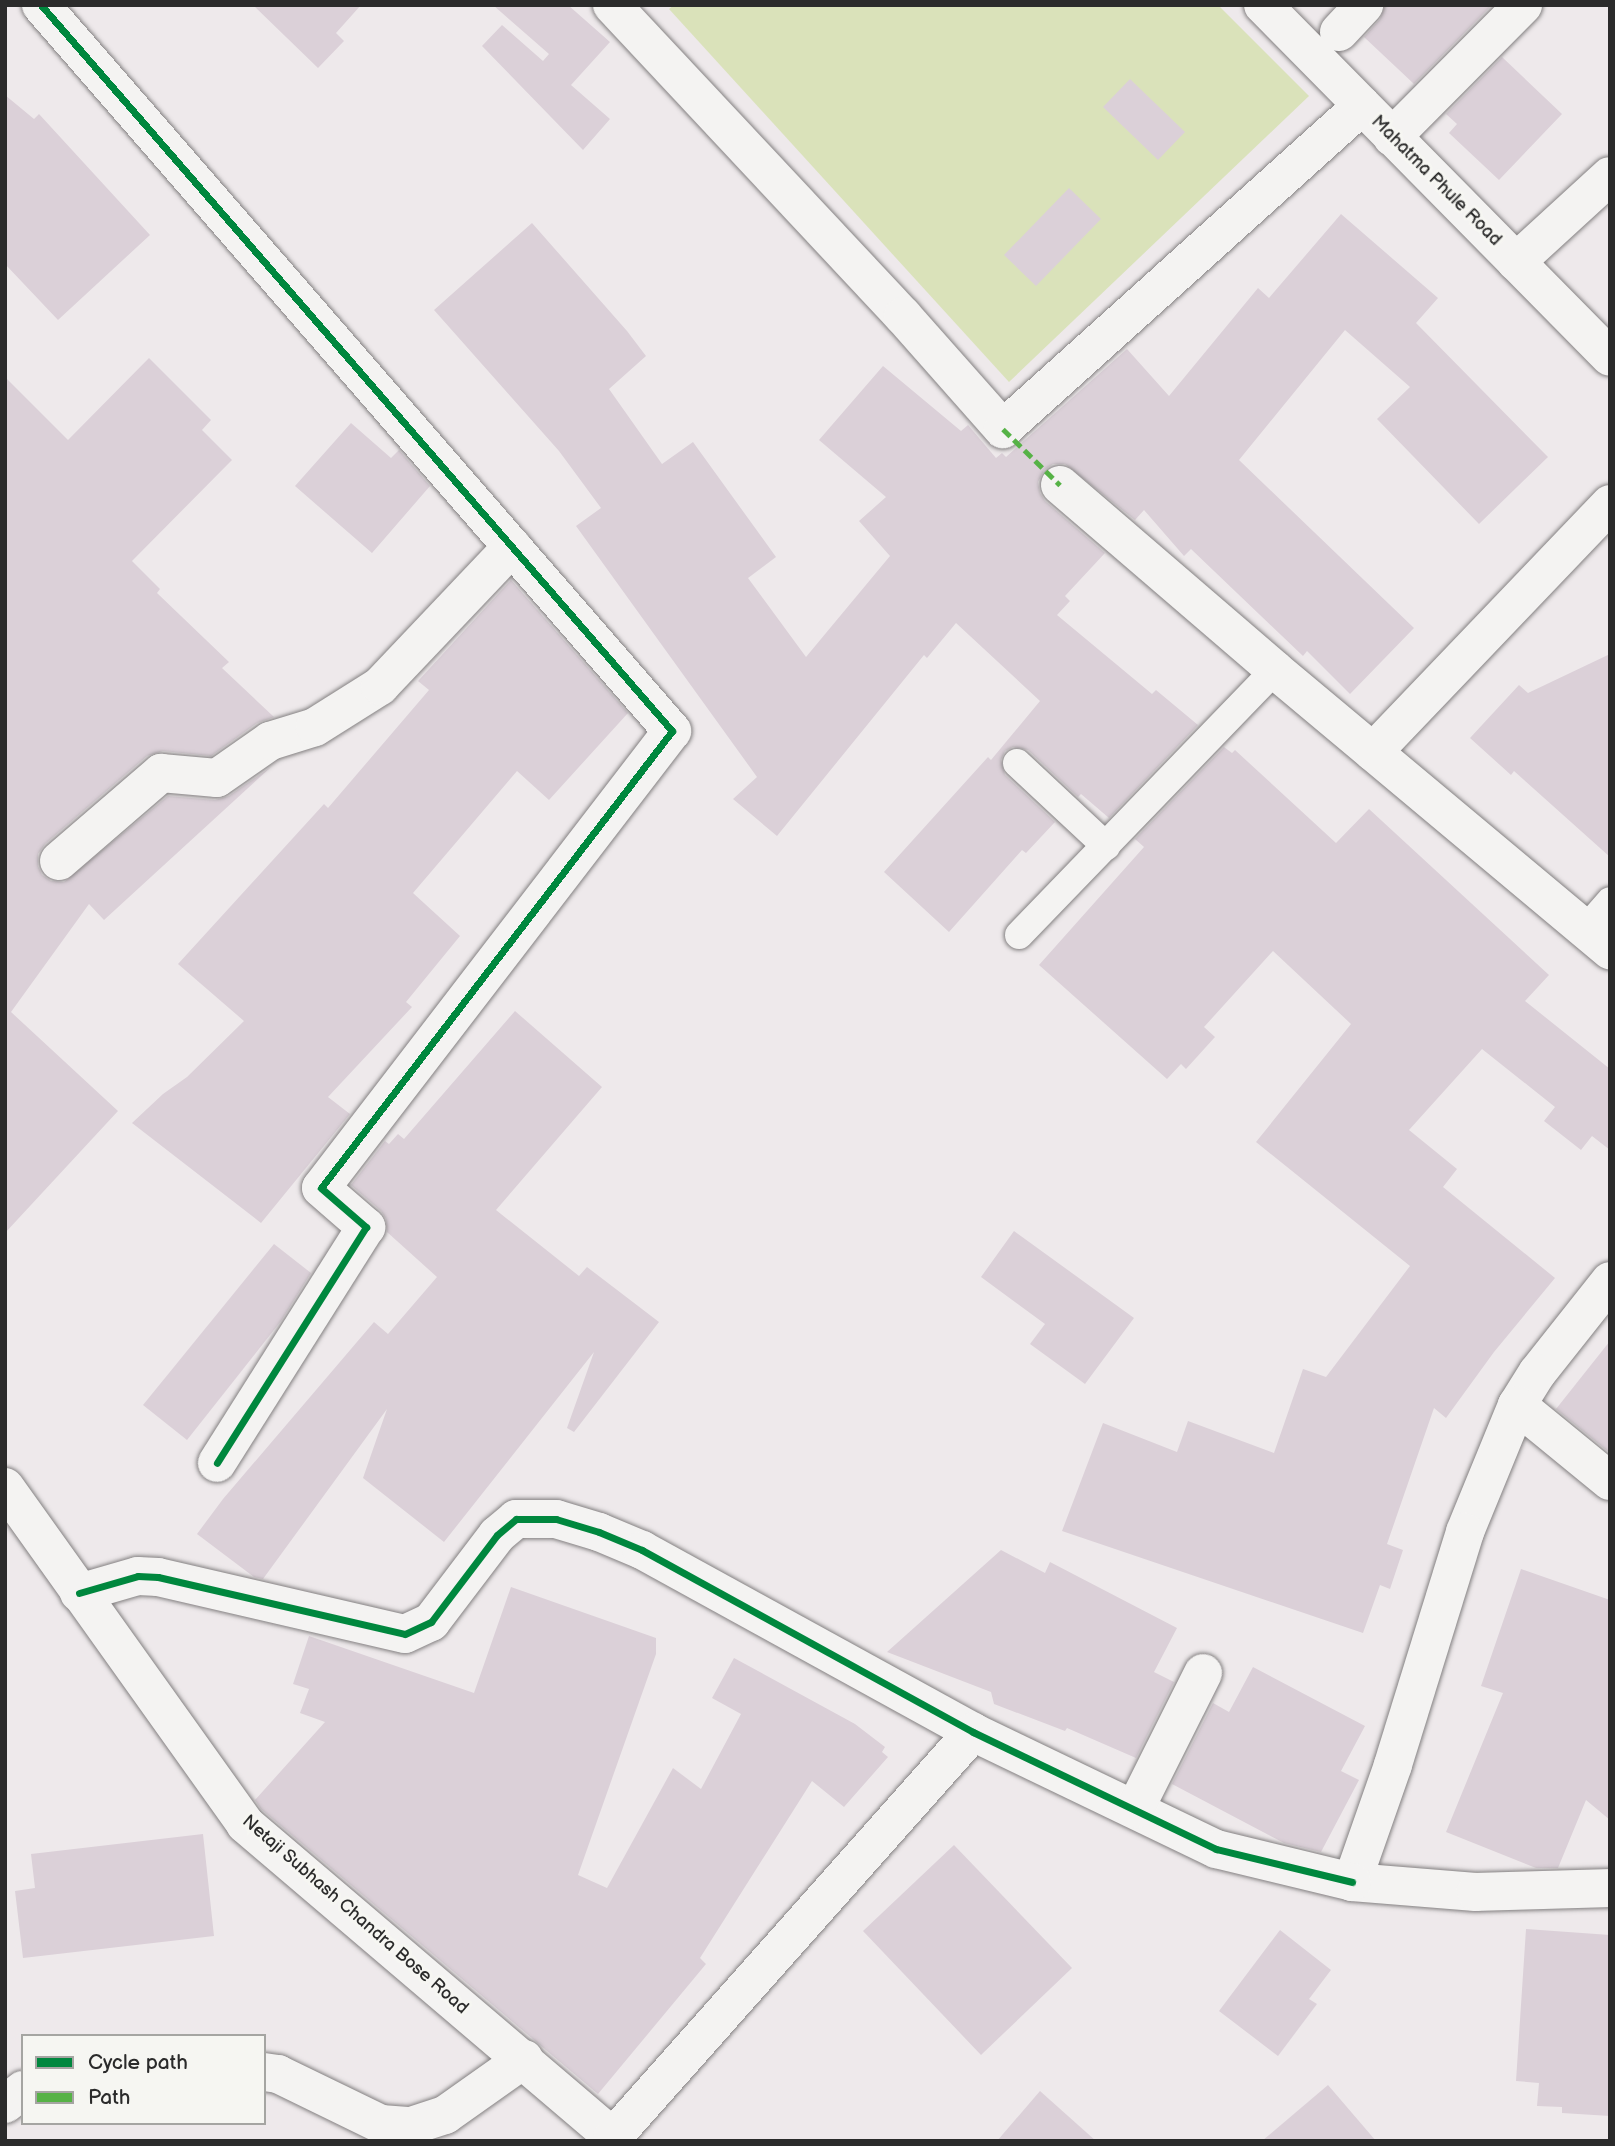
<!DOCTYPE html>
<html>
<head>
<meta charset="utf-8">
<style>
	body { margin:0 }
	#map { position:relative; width:1615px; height:2146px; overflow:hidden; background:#eee9eb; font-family:"Balsamiq Sans",sans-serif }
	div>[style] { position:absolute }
	.green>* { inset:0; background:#dae2ba }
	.building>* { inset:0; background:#dbd0d8 }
	.roads { filter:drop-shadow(0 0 2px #838081) drop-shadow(0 0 2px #838081) }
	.lane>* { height:28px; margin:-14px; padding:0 14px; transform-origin:14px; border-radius:14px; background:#f4f3f2 }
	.street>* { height:38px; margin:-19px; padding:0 19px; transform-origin:19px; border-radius:19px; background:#f4f3f2 }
	.secondary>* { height:38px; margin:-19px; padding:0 19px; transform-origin:19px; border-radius:19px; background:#f4f3f2 }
	.quiet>* { height:5px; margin-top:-2.5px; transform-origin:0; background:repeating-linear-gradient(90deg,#56b246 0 10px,transparent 0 15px) }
	.cycleway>* { height:7px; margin:-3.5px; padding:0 3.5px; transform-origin:3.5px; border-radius:3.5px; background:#00873e }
	span { translate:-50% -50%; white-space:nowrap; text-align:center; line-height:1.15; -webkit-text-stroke:6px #f6f6f2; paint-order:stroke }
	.street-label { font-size:18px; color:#2b2b2b }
	.frame { position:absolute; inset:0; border:7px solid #2b2b2b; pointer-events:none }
	.legend { position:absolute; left:21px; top:2034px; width:245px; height:91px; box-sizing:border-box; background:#f6f6f2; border:2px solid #a5a5a2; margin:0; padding:9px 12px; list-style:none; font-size:21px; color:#2b2b2b }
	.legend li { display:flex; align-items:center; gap:14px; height:35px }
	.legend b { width:35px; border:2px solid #a5a5a2 }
</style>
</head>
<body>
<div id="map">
	<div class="green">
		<i style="clip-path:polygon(674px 5px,1218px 5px,1309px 96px,1009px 382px,669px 9px)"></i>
	</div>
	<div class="building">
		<i style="clip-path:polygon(253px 5px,361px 5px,336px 33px,344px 41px,318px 68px)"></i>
		<i style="clip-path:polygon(493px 5px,568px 5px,610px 42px,571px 85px,610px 119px,583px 150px,482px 46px,502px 25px,543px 61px,549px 54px)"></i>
		<i style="clip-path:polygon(1385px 5px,1492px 5px,1414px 84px,1364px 37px,1380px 19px)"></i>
		<i style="clip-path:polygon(1502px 57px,1562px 114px,1499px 180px,1449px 133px,1457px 124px,1446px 114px)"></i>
		<i style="clip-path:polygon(1130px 79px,1185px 132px,1158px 160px,1103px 107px)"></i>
		<i style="clip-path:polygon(5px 95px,34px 119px,39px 114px,150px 235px,58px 320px,5px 264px)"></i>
		<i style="clip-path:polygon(1069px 188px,1101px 219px,1036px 286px,1004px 255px)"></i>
		<i style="clip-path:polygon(1341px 214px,1438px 298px,1416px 323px,1548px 457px,1479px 524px,1377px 419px,1410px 387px,1345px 330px,1239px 460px,1414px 628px,1350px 694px,1307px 651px,1303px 656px,1191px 549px,1184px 556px,1144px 510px,1135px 520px,1065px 464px,1053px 464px,1044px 470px,1038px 482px,1040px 493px,1045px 501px,1105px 553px,1065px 596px,1070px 601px,1057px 615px,1152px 694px,1156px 690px,1198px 725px,1109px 818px,1081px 794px,1078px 797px,1028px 750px,1013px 747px,1005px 751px,1001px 760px,1005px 775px,1055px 822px,1026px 853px,1022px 850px,949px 932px,884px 872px,988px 757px,991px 760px,1040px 701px,956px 623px,927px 658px,924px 655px,777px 836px,733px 799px,757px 777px,576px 526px,601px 508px,559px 451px,434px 310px,532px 223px,627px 331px,646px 356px,609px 389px,662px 464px,693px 442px,776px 557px,748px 578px,806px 657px,890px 556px,859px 521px,886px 497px,819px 440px,883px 366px,961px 431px,968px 425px,996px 458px,1002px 453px,1006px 457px,1127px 349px,1169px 396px,1258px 288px,1269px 298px)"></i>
		<i style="clip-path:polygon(149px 358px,211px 420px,202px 430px,232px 460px,132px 561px,160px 589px,157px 593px,229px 662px,222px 668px,274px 717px,257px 723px,211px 756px,163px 751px,147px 756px,45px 844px,38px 854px,38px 866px,42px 875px,51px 881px,64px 882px,168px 796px,215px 800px,229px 796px,271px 767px,104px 920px,89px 904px,11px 1012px,118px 1111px,5px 1233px,5px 377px,68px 440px)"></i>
		<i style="clip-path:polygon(351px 423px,391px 458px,399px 450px,430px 486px,372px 553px,295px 486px)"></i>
		<i style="clip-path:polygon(511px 580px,628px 713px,549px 800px,517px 771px,413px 893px,460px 936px,406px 1002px,412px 1007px,328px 1097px,350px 1114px,261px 1223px,132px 1123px,163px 1094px,187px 1077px,244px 1021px,178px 964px,324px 804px,328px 808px,429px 690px,418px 681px)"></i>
		<i style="clip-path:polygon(1610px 654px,1610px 857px,1514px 771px,1511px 775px,1470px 738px,1519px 685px,1528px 693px)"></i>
		<i style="clip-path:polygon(1224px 747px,1232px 753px,1235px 750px,1336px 843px,1369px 809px,1549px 975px,1525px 1001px,1610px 1069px,1610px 1150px,1592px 1136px,1581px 1150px,1544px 1121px,1555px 1107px,1482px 1049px,1409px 1130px,1457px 1169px,1443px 1187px,1555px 1278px,1494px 1352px,1446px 1418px,1434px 1408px,1387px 1544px,1403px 1550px,1390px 1589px,1380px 1585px,1363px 1633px,1062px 1531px,1103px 1423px,1177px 1452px,1188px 1421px,1274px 1453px,1303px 1369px,1326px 1377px,1410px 1266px,1256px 1142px,1351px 1024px,1273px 951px,1204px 1027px,1215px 1037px,1186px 1069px,1181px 1064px,1167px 1079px,1039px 965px,1144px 847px,1135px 839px)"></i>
		<i style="clip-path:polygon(515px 1011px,602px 1087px,496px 1210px,579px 1276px,587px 1267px,659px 1322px,574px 1432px,567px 1428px,594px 1352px,444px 1542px,363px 1478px,387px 1409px,263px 1579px,254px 1577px,197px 1534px,223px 1499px,374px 1322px,388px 1334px,437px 1277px,387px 1232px,386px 1219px,381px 1211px,351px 1185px,385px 1141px,389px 1144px,398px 1134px,404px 1139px)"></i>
		<i style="clip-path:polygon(1014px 1231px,1134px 1318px,1085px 1384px,1030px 1344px,1045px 1324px,981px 1277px)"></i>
		<i style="clip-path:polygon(274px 1244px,311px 1273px,281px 1321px,187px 1440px,143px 1405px)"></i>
		<i style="clip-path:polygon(1610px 1341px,1610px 1453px,1556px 1409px)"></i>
		<i style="clip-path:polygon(1001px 1550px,1045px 1573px,1050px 1562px,1177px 1628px,1154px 1672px,1174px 1682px,1136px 1758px,1067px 1728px,1065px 1731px,994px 1704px,991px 1692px,887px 1652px)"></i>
		<i style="clip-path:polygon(1521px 1569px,1610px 1600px,1610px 1820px,1586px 1800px,1558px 1868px,1536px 1868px,1446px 1832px,1503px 1693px,1481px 1686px)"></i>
		<i style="clip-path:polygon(511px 1587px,656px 1638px,656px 1654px,578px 1875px,607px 1888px,673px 1768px,701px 1789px,741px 1714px,712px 1698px,734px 1658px,855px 1724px,885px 1747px,882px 1752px,888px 1757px,844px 1807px,812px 1781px,700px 1958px,706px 1964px,598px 2094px,261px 1809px,255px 1800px,325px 1722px,300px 1713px,309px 1689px,293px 1684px,309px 1636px,474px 1693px)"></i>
		<i style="clip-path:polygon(1253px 1667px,1365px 1726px,1341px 1771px,1359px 1780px,1321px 1852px,1284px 1843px,1172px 1784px,1213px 1703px,1229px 1712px)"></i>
		<i style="clip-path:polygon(203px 1834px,214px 1936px,23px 1958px,15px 1891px,35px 1888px,31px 1854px)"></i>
		<i style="clip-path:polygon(954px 1845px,1072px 1968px,981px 2055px,863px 1931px)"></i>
		<i style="clip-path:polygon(1526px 1929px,1610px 1935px,1610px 2116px,1562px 2113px,1562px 2107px,1537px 2106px,1539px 2083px,1516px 2081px)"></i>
		<i style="clip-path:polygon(1280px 1930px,1331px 1970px,1309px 1999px,1317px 2004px,1278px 2056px,1219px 2011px)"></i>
		<i style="clip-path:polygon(1328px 2085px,1376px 2141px,1262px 2141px)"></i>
		<i style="clip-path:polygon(1040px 2091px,1096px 2141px,997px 2141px)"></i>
	</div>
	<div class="roads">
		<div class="lane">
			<i style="left:1017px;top:763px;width:122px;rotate:43deg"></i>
			<i style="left:1585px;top:930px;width:38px;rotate:-49deg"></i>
			<i style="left:1019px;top:935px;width:368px;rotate:-46deg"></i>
		</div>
		<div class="street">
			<i style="left:41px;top:5px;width:962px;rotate:49deg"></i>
			<i style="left:672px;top:731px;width:576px;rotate:127.53deg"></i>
			<i style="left:321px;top:1188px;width:60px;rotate:40.9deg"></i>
			<i style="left:366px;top:1227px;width:279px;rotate:122.3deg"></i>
			<i style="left:612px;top:5px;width:426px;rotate:46.9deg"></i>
			<i style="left:903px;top:316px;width:151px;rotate:48.5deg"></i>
			<i style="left:1003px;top:429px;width:483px;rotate:-42deg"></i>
			<i style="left:1339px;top:32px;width:37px;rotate:-47deg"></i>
			<i style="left:1392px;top:137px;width:186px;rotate:-45.2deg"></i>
			<i style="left:1516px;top:262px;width:127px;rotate:-42.5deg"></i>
			<i style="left:1060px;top:485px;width:284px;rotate:40.7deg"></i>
			<i style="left:1275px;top:670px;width:437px;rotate:39.9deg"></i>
			<i style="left:1373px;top:752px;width:343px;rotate:-46.3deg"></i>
			<i style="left:59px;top:861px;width:135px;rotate:-40.8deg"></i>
			<i style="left:161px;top:773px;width:56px;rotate:5.1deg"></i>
			<i style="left:217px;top:778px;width:65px;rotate:-34.9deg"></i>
			<i style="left:270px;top:741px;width:47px;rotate:-17.3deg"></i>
			<i style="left:315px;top:727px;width:77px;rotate:-32.2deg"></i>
			<i style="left:380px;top:686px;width:192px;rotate:-46.5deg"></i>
			<i style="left:1610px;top:1281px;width:117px;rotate:128.4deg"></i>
			<i style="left:1537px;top:1373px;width:38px;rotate:122deg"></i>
			<i style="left:1517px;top:1405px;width:137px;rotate:112.3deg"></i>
			<i style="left:1465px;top:1532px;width:244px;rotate:107.2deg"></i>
			<i style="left:1393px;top:1765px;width:124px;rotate:109.3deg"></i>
			<i style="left:1352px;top:1882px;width:124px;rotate:4.6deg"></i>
			<i style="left:1476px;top:1892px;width:134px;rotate:-1.7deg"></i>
			<i style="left:1517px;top:1405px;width:120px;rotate:39.3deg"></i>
			<i style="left:5px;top:1487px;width:414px;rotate:54.5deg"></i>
			<i style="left:245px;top:1824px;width:489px;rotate:40.4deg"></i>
			<i style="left:79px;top:1593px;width:61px;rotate:-16.1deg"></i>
			<i style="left:138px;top:1576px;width:20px;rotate:3deg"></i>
			<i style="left:158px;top:1577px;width:253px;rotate:13deg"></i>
			<i style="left:405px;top:1634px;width:29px;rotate:-25deg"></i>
			<i style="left:431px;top:1622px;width:109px;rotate:-52.8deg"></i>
			<i style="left:497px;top:1535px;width:25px;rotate:-40deg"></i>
			<i style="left:516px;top:1519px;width:40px"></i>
			<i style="left:556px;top:1519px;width:45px;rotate:16.8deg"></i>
			<i style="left:599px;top:1532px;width:47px;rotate:22.7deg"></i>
			<i style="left:642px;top:1550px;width:378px;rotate:28.8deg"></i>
			<i style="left:973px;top:1732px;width:270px;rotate:25.7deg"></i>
			<i style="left:1216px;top:1849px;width:140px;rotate:13.6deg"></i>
			<i style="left:1135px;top:1809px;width:152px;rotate:-63.4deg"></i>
			<i style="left:264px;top:2072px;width:14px;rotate:8deg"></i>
			<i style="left:278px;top:2074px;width:114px;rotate:25.9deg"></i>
			<i style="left:381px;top:2124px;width:30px;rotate:4deg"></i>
			<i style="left:411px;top:2126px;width:36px;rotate:-18deg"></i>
			<i style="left:445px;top:2115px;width:97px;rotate:-35.3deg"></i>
			<i style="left:5px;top:2104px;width:23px;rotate:-38deg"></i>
			<i style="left:613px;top:2137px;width:542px;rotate:-48.37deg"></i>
		</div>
		<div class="secondary">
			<i style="left:1263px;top:5px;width:494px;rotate:45.4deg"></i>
		</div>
	</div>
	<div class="quiet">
		<i style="left:1003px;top:429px;width:80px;rotate:44.5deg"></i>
	</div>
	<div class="cycleway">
		<i style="left:41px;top:5px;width:962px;rotate:49deg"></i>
		<i style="left:672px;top:731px;width:576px;rotate:127.53deg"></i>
		<i style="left:321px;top:1188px;width:60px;rotate:40.9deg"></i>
		<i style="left:366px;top:1227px;width:279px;rotate:122.3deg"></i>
		<i style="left:79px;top:1593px;width:61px;rotate:-16.1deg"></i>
		<i style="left:138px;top:1576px;width:20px;rotate:3deg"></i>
		<i style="left:158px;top:1577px;width:253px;rotate:13deg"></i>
		<i style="left:405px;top:1634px;width:29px;rotate:-25deg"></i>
		<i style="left:431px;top:1622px;width:109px;rotate:-52.8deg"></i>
		<i style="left:497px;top:1535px;width:25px;rotate:-40deg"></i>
		<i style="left:516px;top:1519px;width:40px"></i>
		<i style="left:556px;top:1519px;width:45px;rotate:16.8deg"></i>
		<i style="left:599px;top:1532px;width:47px;rotate:22.7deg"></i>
		<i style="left:642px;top:1550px;width:378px;rotate:28.8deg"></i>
		<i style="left:973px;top:1732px;width:270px;rotate:25.7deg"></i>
		<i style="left:1216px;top:1849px;width:140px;rotate:13.6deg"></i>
	</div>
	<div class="street-label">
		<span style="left:1436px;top:181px;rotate:45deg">Mahatma Phule Road</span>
		<span style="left:355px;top:1915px;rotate:41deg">Netaji Subhash Chandra Bose Road</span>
	</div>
	<div class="frame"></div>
	<ul class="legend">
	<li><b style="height:9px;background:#00873e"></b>Cycle path</li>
	<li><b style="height:9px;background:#56b246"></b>Path</li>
	</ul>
</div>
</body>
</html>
